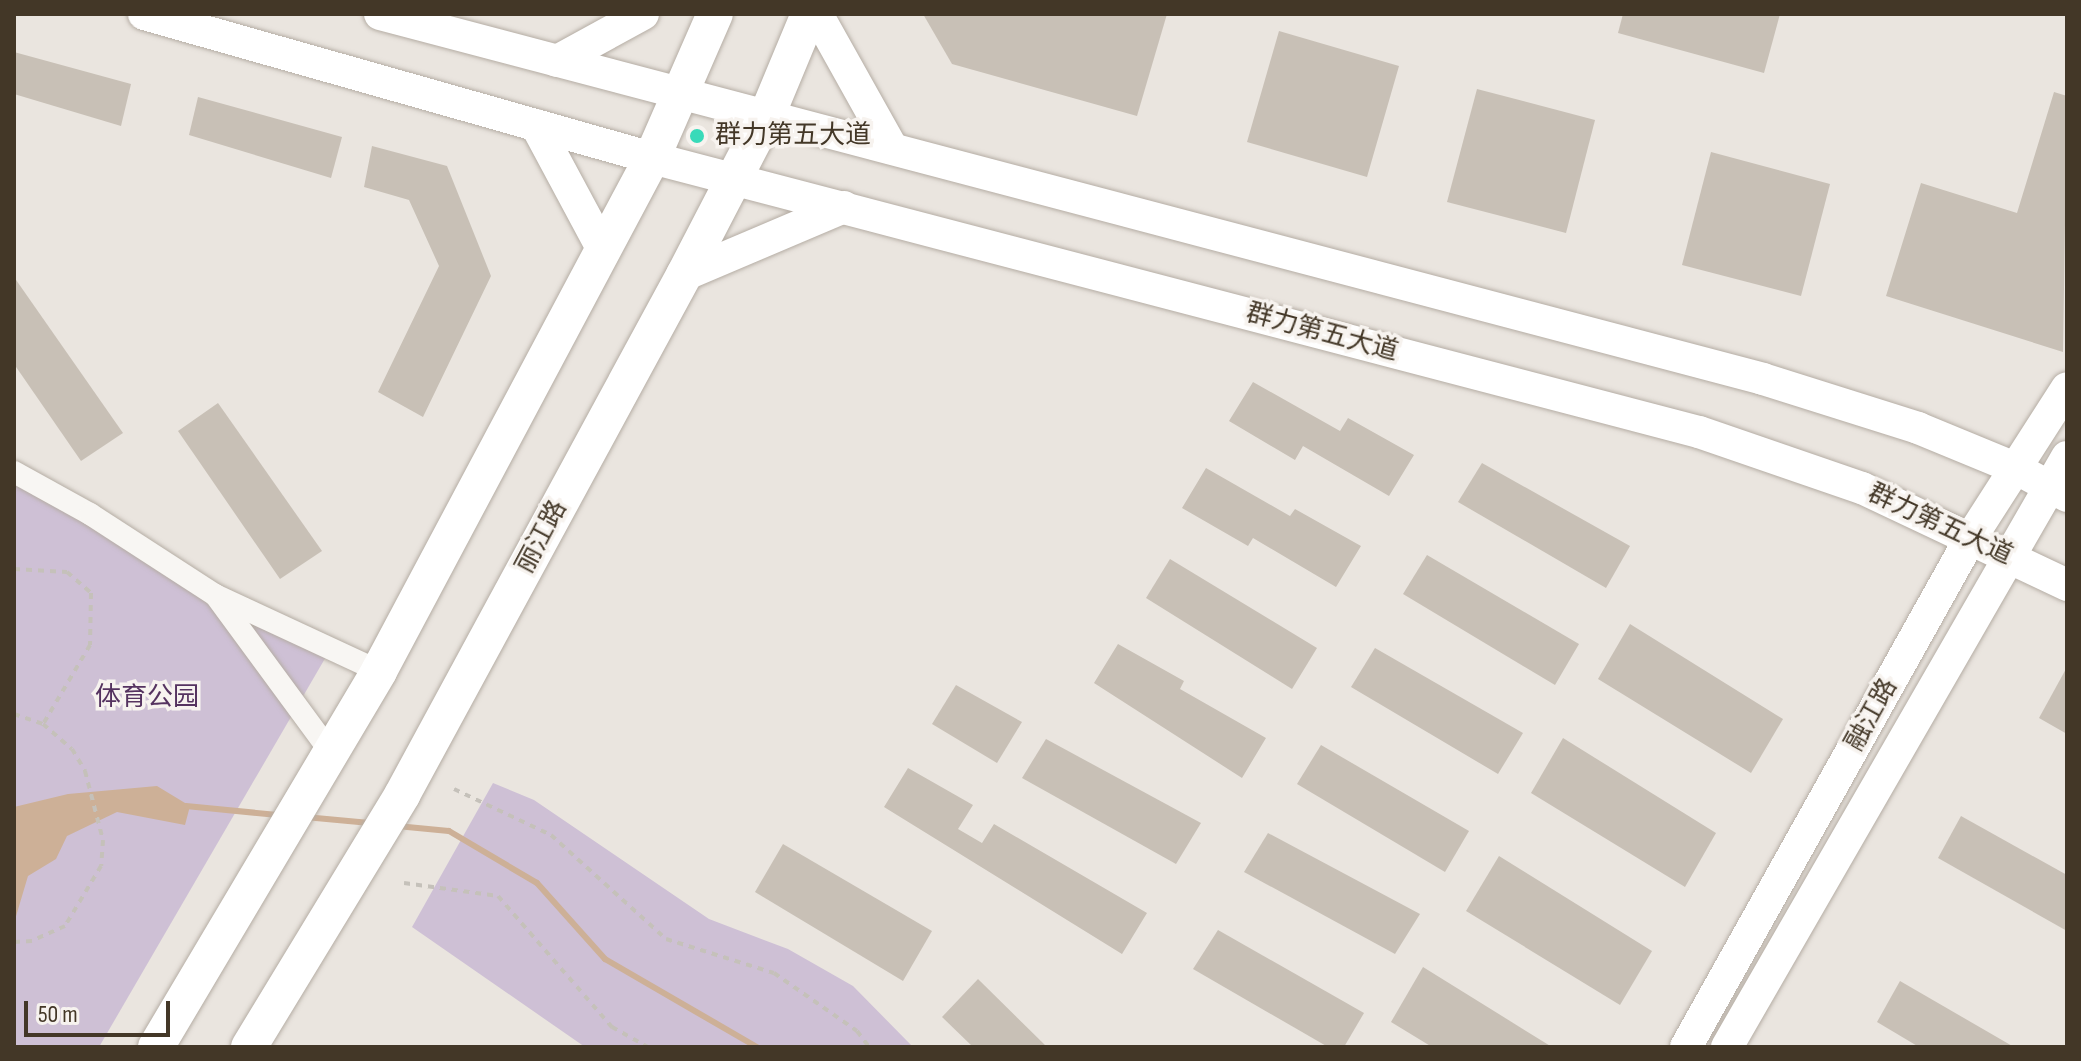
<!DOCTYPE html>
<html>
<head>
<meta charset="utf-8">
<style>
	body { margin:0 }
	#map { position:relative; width:2081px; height:1061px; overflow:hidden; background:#eae5df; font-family:"Sofia Sans Condensed","Noto Sans SC",sans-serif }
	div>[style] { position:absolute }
	.green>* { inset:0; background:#cec0d5 }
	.water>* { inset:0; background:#cdb097 }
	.stream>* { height:6px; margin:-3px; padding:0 3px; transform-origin:3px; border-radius:3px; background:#cdb097 }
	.building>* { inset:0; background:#c8c0b6 }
	.path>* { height:4px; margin-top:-2px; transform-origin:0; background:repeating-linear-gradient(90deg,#c5c1ba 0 6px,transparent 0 12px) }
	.roads { filter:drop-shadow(0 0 2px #b5ada4) drop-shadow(0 0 2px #b5ada4) }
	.street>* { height:22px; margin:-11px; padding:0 11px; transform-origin:11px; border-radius:11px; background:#f8f6f3 }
	.secondary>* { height:32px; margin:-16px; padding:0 16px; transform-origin:16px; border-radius:16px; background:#fff }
	.primary>* { height:36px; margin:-18px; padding:0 18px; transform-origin:18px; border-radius:18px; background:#fff }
	.dots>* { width:22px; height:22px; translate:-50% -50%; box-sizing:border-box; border:4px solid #f7f3ef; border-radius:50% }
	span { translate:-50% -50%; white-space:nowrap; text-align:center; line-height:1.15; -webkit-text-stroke:7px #f7f3ef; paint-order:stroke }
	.poi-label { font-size:26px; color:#433727 }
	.left { translate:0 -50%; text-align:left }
	.street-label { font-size:26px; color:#433727 }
	.park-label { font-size:26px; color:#553360 }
	.frame { position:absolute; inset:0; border:16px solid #433727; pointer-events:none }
	.scale { position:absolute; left:24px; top:1001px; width:146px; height:36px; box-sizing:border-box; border:4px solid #433727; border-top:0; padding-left:10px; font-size:24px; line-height:28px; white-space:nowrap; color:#433727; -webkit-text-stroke:6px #f7f3ef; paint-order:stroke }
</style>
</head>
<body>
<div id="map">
	<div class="green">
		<i style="clip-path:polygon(14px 483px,334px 643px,99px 1047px,14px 1047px)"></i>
		<i style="clip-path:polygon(493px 783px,534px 800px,709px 919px,788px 949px,853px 986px,913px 1047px,585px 1047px,412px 927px)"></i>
	</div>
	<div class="water">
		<i style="clip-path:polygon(157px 786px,190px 806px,185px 825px,117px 812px,67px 836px,56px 859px,28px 876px,14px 923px,14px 807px,68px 794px)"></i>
	</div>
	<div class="stream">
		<i style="left:186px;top:806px;width:92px;rotate:5.6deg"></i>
		<i style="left:305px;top:817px;width:65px;rotate:5.3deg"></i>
		<i style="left:397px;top:826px;width:52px;rotate:5.5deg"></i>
		<i style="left:449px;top:831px;width:102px;rotate:30.6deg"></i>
		<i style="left:537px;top:883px;width:102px;rotate:48.2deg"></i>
		<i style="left:605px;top:959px;width:176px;rotate:30.1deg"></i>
	</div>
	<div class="building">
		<i style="clip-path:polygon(923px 14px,1167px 14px,1137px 116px,952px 64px)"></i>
		<i style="clip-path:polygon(1623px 14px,1780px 14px,1764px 73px,1618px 33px)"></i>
		<i style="clip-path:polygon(1279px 31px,1399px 66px,1367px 177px,1247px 142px)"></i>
		<i style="clip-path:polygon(14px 52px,131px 84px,121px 126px,14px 94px)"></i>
		<i style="clip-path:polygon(1477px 89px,1595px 120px,1566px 233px,1447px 202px)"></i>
		<i style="clip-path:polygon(2054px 92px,2067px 96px,2063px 352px,1886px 296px,1921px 183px,2017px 213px)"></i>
		<i style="clip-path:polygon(198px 97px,342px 137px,331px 178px,189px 135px)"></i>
		<i style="clip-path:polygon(372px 146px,447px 166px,491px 276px,423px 417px,378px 392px,439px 266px,409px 200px,364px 187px)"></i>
		<i style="clip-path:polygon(1711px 152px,1830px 184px,1801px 296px,1682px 265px)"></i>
		<i style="clip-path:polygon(14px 277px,123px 433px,81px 461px,14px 364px)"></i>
		<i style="clip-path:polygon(1253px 382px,1340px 431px,1348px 418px,1414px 455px,1389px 496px,1303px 446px,1295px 460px,1229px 421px)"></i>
		<i style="clip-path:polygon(218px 403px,322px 551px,280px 579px,178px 431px)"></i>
		<i style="clip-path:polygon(1482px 463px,1630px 546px,1606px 588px,1458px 502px)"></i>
		<i style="clip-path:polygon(1206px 468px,1290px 516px,1295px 509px,1361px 546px,1336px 587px,1253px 538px,1248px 546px,1182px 508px)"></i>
		<i style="clip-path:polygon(1427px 555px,1579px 644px,1555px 685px,1403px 594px)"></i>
		<i style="clip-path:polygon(1170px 559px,1317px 648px,1292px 689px,1146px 598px)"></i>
		<i style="clip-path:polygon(1630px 624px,1783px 719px,1751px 773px,1598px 679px)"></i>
		<i style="clip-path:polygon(1118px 644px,1184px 681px,1180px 689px,1266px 738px,1242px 778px,1094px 683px)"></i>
		<i style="clip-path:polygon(1375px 648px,1523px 733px,1498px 774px,1351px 687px)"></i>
		<i style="clip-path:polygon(2067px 667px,2067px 734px,2039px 718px)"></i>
		<i style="clip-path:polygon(956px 685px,1022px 722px,997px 763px,932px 724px)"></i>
		<i style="clip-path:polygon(1563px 738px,1716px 833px,1685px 887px,1531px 793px)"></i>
		<i style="clip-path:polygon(1046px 739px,1201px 823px,1176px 864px,1022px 778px)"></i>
		<i style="clip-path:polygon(1321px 745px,1469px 831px,1445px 872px,1297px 784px)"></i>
		<i style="clip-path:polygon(908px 768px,973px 805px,958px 829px,982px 843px,994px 824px,1147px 913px,1122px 954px,884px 807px)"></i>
		<i style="clip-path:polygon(1961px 816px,2067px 875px,2067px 931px,1938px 858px)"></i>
		<i style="clip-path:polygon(1268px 833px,1420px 914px,1395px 954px,1244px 872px)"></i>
		<i style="clip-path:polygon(783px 844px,932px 931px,903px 981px,755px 892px)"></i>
		<i style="clip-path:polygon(1499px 856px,1652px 951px,1620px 1005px,1466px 911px)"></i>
		<i style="clip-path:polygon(1218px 930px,1364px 1013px,1344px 1047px,1328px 1047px,1193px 969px)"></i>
		<i style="clip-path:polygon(1423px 967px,1552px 1047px,1432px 1047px,1391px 1022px)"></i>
		<i style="clip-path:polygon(978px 979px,1047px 1047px,973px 1047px,942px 1017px)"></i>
		<i style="clip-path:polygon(1900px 981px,2014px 1047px,1919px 1047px,1877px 1022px)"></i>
	</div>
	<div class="path">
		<i style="left:14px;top:569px;width:53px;rotate:3.2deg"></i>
		<i style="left:67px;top:572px;width:32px;rotate:41deg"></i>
		<i style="left:91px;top:593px;width:52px;rotate:91.1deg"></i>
		<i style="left:90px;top:645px;width:92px;rotate:120.7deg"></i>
		<i style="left:14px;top:714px;width:31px;rotate:19deg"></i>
		<i style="left:43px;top:724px;width:38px;rotate:41deg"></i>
		<i style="left:72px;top:749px;width:26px;rotate:59deg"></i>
		<i style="left:85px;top:771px;width:71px;rotate:75.4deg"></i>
		<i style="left:103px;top:840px;width:26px;rotate:94deg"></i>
		<i style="left:101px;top:866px;width:70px;rotate:121deg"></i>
		<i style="left:65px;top:926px;width:36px;rotate:156deg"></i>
		<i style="left:32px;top:941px;width:18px;rotate:177deg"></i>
		<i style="left:454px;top:789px;width:107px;rotate:25.4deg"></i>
		<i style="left:551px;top:835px;width:155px;rotate:42.1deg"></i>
		<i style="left:666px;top:939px;width:113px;rotate:17.5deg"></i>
		<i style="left:774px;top:973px;width:101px;rotate:34.9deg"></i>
		<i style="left:857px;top:1031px;width:20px;rotate:53deg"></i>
		<i style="left:404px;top:883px;width:95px;rotate:7.9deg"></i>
		<i style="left:498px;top:896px;width:174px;rotate:49deg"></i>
		<i style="left:612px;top:1027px;width:41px;rotate:29.1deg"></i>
	</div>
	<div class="roads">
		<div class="street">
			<i style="left:14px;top:472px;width:87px;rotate:28.9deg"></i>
			<i style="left:90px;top:514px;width:149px;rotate:32.9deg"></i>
			<i style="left:332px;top:754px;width:197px;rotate:-126.3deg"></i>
			<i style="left:215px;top:595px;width:181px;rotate:24.9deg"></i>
		</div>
		<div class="secondary">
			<i style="left:144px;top:14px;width:528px;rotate:15.83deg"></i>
			<i style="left:652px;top:158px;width:1082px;rotate:14.67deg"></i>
			<i style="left:1699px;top:432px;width:172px;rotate:19deg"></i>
			<i style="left:1862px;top:488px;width:227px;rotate:25.3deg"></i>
			<i style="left:380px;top:14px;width:1430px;rotate:14.78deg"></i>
			<i style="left:1763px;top:379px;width:163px;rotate:17.5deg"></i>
			<i style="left:1918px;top:428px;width:105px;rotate:22.4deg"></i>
			<i style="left:2015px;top:468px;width:59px;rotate:28.3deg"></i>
			<i style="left:817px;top:14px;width:154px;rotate:60.8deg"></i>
			<i style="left:557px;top:61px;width:98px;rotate:-28.7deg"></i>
			<i style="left:536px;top:125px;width:142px;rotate:61.8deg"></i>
			<i style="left:684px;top:275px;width:174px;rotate:-23deg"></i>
			<i style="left:1686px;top:1047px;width:582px;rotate:-60.79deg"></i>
			<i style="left:1970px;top:539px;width:179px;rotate:-57.3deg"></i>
			<i style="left:1727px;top:1047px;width:681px;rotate:-60.05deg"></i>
		</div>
		<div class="primary">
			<i style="left:156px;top:1047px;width:437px;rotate:-59.3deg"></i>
			<i style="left:379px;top:671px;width:581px;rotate:-61.98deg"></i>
			<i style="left:652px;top:158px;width:157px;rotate:-66.4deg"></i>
			<i style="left:249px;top:1047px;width:295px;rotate:-58.7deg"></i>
			<i style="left:402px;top:795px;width:592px;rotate:-61.53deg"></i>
			<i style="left:684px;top:275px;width:180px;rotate:-62.6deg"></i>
			<i style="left:767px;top:115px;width:109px;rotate:-67.4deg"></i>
		</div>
	</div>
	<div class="dots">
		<i style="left:697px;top:136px;background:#39dab9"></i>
	</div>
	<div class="poi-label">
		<span class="left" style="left:715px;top:136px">群力第五大道</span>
	</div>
	<div class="street-label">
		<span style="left:1322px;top:333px;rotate:15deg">群力第五大道</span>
		<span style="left:1940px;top:525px;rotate:25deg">群力第五大道</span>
		<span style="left:542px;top:537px;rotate:-62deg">丽江路</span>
		<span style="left:1872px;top:715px;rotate:-61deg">融江路</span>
	</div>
	<div class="park-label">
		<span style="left:147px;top:698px">体育公园</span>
	</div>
	<div class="frame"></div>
	<div class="scale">50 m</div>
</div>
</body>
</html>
